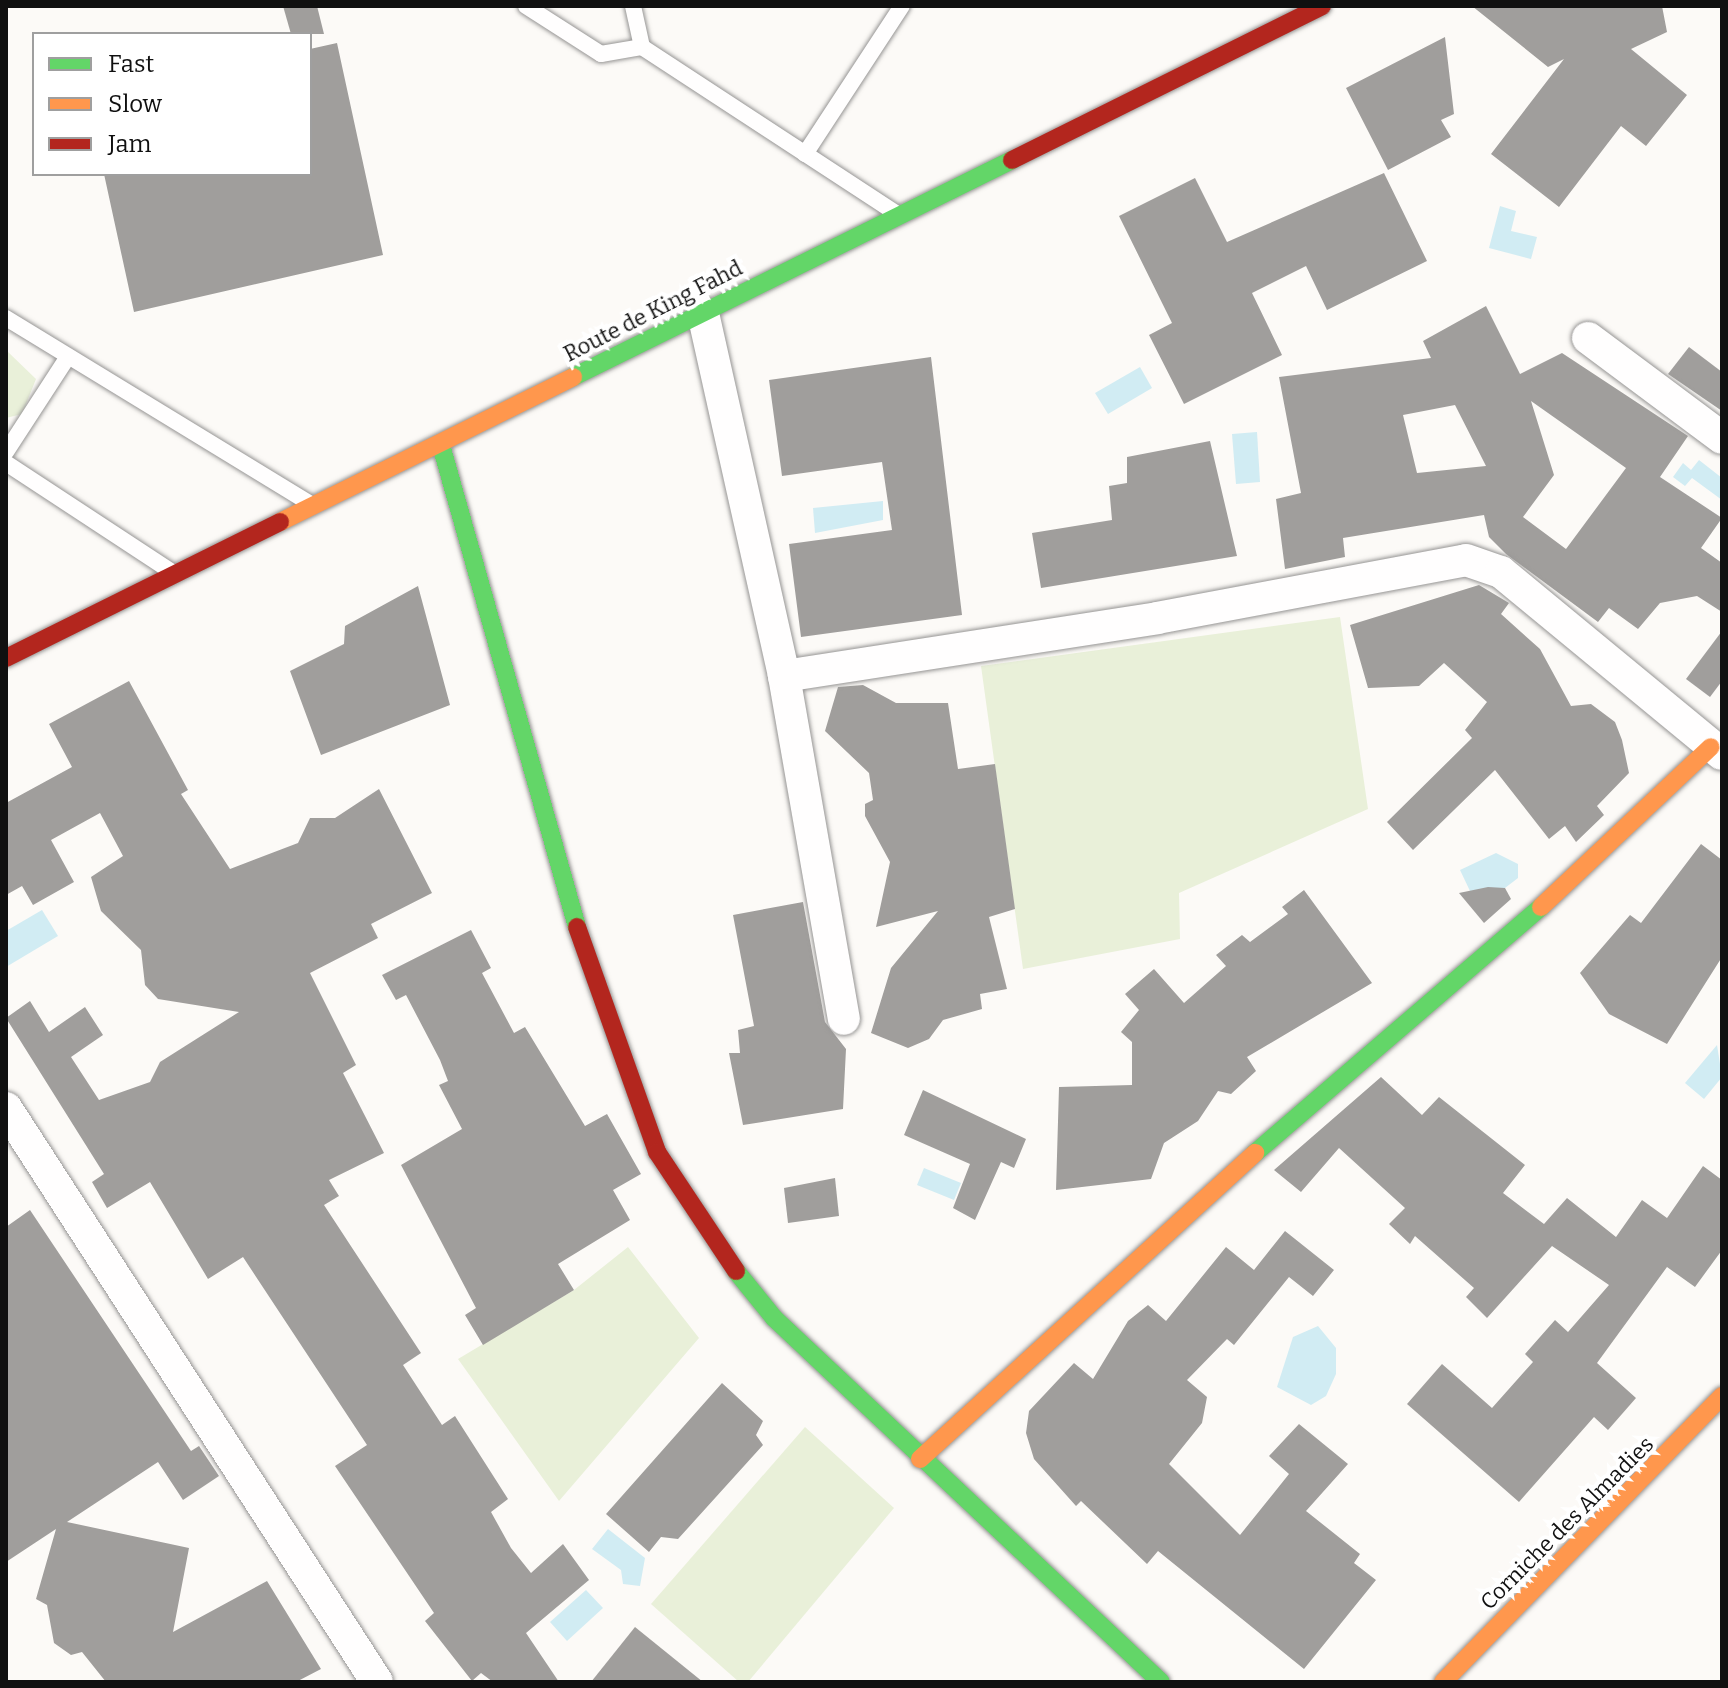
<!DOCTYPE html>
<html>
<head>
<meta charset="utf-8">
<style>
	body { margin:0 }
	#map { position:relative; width:1728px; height:1688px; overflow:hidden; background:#fcfaf7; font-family:Bitter,serif }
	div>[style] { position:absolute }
	.green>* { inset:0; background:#e9f0d9 }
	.water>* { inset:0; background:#d1ecf3 }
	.building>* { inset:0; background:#a09e9c }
	.roads { filter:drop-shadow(0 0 2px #969594) drop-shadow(0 0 2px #969594) }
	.lane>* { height:16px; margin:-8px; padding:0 8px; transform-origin:8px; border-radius:8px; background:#fffefe }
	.street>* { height:32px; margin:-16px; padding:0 16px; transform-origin:16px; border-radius:16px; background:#fffefe }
	.fast>* { height:18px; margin:-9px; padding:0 9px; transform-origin:9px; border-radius:9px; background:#63d668 }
	.slow>* { height:18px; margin:-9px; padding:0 9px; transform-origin:9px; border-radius:9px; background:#ff974d }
	.jam>* { height:18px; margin:-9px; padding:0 9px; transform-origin:9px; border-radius:9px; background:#b3261e }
	span { translate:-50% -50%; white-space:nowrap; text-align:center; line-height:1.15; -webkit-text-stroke:8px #fff; paint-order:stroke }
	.street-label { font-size:22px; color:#101010 }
	.frame { position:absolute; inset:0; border:8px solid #101010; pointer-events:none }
	.legend { position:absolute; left:32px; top:32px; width:280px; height:144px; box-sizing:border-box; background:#fff; border:2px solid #9f9f9f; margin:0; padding:10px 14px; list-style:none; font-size:24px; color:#101010 }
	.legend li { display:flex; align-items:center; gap:16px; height:40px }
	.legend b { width:40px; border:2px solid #9f9f9f }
</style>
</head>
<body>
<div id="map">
	<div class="green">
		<i style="clip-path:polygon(6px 350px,36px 379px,22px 414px,6px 418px)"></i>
		<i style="clip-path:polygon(1340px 617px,1368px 809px,1179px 893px,1180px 939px,1023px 969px,981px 666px)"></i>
		<i style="clip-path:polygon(628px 1247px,699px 1338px,559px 1501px,458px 1359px,574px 1290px)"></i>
		<i style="clip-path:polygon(805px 1427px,894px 1508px,748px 1682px,739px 1682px,651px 1604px)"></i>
	</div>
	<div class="water">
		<i style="clip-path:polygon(1500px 206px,1516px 211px,1511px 231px,1537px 237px,1531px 259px,1489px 248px)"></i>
		<i style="clip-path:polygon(1140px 367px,1152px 388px,1108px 414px,1095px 393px)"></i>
		<i style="clip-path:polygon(1257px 432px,1260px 482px,1236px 484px,1232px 434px)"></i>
		<i style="clip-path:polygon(1699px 460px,1722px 478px,1722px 500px,1692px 478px,1685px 486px,1673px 477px,1683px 463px,1691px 470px)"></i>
		<i style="clip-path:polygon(883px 501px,883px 520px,815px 533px,813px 508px)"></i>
		<i style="clip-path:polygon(1496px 853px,1518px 864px,1518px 878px,1505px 888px,1470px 891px,1460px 870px)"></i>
		<i style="clip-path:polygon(42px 910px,58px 936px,6px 967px,6px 931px)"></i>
		<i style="clip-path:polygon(1717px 1045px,1722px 1077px,1704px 1099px,1685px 1083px)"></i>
		<i style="clip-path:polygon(924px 1168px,961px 1183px,954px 1200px,917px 1185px)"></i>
		<i style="clip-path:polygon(1318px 1326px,1336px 1348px,1336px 1374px,1326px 1396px,1311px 1405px,1277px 1387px,1293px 1337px)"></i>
		<i style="clip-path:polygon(608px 1529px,645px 1558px,640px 1586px,623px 1584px,621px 1570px,592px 1549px)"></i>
		<i style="clip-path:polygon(586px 1590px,603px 1608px,567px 1641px,550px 1622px)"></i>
	</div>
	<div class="building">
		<i style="clip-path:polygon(283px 6px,317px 6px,324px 34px,291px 34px)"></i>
		<i style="clip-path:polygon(1472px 6px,1662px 6px,1667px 32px,1631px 49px,1687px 95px,1646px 146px,1621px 126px,1559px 207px,1491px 154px,1564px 59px,1548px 67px)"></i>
		<i style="clip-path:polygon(1445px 37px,1454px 114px,1441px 120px,1451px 137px,1388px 170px,1346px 88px)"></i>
		<i style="clip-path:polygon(337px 43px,383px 255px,134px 312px,104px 174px,310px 174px,310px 49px)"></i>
		<i style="clip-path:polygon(1384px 173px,1427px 261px,1327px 310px,1306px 266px,1252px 293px,1282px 355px,1184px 404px,1149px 335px,1172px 323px,1119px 216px,1195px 178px,1227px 242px)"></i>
		<i style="clip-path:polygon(evenodd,1486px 306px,1520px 374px,1562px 353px,1688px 436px,1660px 477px,1722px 518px,1701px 548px,1722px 563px,1722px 612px,1697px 596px,1660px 603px,1638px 629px,1609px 608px,1598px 622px,1506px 554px,1489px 537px,1484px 515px,1343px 538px,1345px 557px,1285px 569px,1276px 499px,1301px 493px,1279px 377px,1431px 358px,1423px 341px,1486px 306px,1531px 401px,1626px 468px,1566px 549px,1523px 517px,1554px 475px,1531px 401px,1486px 306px,1455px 405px,1486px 466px,1417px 473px,1403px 415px,1455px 405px)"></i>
		<i style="clip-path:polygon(1689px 347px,1722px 372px,1722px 411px,1668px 374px)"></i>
		<i style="clip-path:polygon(931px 357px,962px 615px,801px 637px,789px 544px,892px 530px,882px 462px,782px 476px,769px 380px)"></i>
		<i style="clip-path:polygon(1210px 441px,1237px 556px,1041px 588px,1032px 533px,1112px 520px,1109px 486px,1127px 483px,1127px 457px)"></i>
		<i style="clip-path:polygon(1479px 585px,1509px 603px,1501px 614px,1540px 649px,1571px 706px,1591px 704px,1615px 722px,1622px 740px,1629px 773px,1597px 806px,1604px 815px,1576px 842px,1565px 826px,1549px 839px,1495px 770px,1413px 850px,1387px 822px,1472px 738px,1465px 730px,1487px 702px,1444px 663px,1419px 686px,1368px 688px,1350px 625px)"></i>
		<i style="clip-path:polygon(418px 586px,450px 705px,321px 755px,290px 671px,344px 644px,345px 626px)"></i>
		<i style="clip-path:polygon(1722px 631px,1722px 681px,1710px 697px,1686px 679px)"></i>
		<i style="clip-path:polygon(129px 681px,188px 790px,181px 794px,230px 869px,298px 843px,310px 818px,335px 818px,379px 789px,432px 893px,371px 924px,378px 938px,310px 973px,356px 1065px,343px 1073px,384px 1153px,329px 1180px,339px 1196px,324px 1205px,421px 1353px,403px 1365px,442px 1425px,455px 1416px,508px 1499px,491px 1512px,511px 1548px,531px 1573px,563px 1544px,589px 1580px,526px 1633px,559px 1682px,493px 1682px,481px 1673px,472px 1681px,425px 1621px,434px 1613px,335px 1466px,367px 1445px,243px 1257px,208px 1279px,150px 1182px,107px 1208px,92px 1182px,104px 1174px,6px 1018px,30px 1001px,49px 1032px,85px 1007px,103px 1035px,71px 1057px,99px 1100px,150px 1082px,160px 1062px,239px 1012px,158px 999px,145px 985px,141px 950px,101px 911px,91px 877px,123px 856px,100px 813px,51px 840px,74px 882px,33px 905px,22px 886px,6px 895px,6px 803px,72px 767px,49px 724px)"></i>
		<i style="clip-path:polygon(863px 685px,896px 703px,948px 703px,958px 769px,995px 764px,1015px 909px,989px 917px,1007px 989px,980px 994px,982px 1009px,943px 1020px,929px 1039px,908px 1048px,871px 1033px,891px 968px,938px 911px,876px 927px,890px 862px,865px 816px,865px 804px,873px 800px,869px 773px,825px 731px,838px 687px)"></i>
		<i style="clip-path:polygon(1701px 844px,1722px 860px,1722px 957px,1667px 1044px,1609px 1014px,1580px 973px,1630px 915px,1641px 923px)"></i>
		<i style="clip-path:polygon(1488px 887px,1505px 888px,1511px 899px,1484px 923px,1459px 893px)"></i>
		<i style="clip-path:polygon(1304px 890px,1372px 983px,1247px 1057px,1256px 1071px,1231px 1094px,1218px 1091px,1198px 1121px,1164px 1143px,1151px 1179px,1056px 1190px,1059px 1087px,1132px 1085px,1132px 1042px,1121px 1032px,1139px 1010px,1125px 994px,1154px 969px,1184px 1003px,1226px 966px,1216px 955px,1242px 935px,1250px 942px,1288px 914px,1282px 907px)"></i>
		<i style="clip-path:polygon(803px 902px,825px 1022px,846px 1049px,843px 1109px,743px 1125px,729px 1053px,740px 1053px,738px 1030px,754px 1026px,733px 915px)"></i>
		<i style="clip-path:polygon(471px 930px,491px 968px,482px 973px,514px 1033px,525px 1027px,585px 1126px,607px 1114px,641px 1174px,613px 1190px,630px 1220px,558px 1264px,574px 1290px,483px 1345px,465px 1315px,476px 1308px,401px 1165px,462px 1129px,439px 1085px,448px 1081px,440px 1060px,406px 995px,396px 1000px,382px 975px)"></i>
		<i style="clip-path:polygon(1381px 1077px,1422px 1115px,1439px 1097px,1525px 1165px,1503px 1193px,1544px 1224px,1567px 1198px,1616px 1237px,1642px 1200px,1667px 1218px,1703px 1166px,1722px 1180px,1722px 1250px,1695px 1287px,1667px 1267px,1597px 1363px,1636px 1398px,1608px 1430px,1594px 1417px,1519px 1502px,1407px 1404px,1442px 1364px,1492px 1408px,1533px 1362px,1525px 1354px,1555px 1320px,1568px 1332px,1609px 1285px,1552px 1246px,1487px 1318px,1466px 1297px,1474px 1288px,1415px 1236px,1410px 1244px,1389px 1224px,1405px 1208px,1339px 1148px,1301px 1192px,1274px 1170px)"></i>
		<i style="clip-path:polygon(923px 1090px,1026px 1139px,1014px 1168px,1001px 1162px,975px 1220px,953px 1208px,970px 1164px,904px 1135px)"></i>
		<i style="clip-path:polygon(835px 1178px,839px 1216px,788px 1223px,784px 1188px)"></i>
		<i style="clip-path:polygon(30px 1210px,191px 1451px,199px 1446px,219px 1476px,183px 1500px,158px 1462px,67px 1522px,189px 1548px,173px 1632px,267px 1581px,321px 1669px,296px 1682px,106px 1682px,82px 1652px,71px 1655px,54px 1643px,47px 1605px,36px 1599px,56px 1529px,6px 1562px,6px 1227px)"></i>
		<i style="clip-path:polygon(1285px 1231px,1334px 1270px,1313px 1296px,1289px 1277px,1234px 1345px,1227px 1339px,1187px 1380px,1207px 1397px,1202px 1423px,1169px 1464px,1240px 1535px,1289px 1474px,1269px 1456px,1299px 1424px,1348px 1464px,1306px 1511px,1360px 1554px,1354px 1563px,1376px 1580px,1304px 1669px,1158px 1551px,1147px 1564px,1081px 1501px,1076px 1506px,1034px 1459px,1026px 1433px,1029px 1411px,1074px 1363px,1093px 1379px,1128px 1321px,1148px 1305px,1166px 1321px,1226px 1247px,1254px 1270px)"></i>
		<i style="clip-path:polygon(722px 1383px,763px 1421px,756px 1435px,763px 1445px,678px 1539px,661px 1537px,649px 1552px,606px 1514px)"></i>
		<i style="clip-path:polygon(635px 1627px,703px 1682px,591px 1682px)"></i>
	</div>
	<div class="roads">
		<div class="lane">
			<i style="left:526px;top:6px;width:89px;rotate:32.6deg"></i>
			<i style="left:601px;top:54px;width:42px;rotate:-9.7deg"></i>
			<i style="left:642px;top:47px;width:303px;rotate:33.2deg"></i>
			<i style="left:633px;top:6px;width:42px;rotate:77.6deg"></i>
			<i style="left:805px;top:154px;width:177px;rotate:-56.8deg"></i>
			<i style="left:6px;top:318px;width:357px;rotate:31.4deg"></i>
			<i style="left:6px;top:452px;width:112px;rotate:-57deg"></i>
			<i style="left:6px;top:463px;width:199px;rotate:33.3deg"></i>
		</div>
		<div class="street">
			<i style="left:703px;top:313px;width:372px;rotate:77.4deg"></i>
			<i style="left:784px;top:676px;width:348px;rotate:80.1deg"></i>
			<i style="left:1588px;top:338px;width:167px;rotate:36.7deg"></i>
			<i style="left:784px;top:676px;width:377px;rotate:-8.8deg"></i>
			<i style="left:1157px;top:618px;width:314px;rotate:-10.6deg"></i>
			<i style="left:1466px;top:560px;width:37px;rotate:19deg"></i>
			<i style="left:1501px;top:572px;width:286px;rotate:39.5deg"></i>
			<i style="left:6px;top:1108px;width:683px;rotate:57.12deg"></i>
		</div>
		<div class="fast">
			<i style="left:573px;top:377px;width:490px;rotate:-26.3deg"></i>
			<i style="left:441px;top:445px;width:501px;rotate:74.24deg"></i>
			<i style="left:1255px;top:1153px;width:377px;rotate:-40.7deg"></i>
			<i style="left:736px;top:1271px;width:60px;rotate:51deg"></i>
			<i style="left:774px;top:1318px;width:531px;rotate:43.25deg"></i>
		</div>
		<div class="slow">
			<i style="left:280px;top:522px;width:327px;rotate:-26.3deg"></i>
			<i style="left:1541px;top:907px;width:233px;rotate:-43.3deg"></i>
			<i style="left:920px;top:1459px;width:454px;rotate:-42.4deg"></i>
			<i style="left:1443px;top:1682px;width:400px;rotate:-45.7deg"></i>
		</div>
		<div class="jam">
			<i style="left:1012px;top:160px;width:346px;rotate:-26.4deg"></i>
			<i style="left:6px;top:658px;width:306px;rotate:-26.4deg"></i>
			<i style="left:577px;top:927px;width:239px;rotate:70.4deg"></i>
			<i style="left:657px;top:1152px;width:143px;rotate:56.4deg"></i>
		</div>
	</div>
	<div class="street-label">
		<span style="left:653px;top:311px;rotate:-27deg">Route de King Fahd</span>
		<span style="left:1567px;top:1523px;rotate:-45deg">Corniche des Almadies</span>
	</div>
	<div class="frame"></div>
	<ul class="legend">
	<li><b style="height:10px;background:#63d668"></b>Fast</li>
	<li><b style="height:10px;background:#ff974d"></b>Slow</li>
	<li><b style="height:10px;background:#b3261e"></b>Jam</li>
	</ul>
</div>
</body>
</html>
